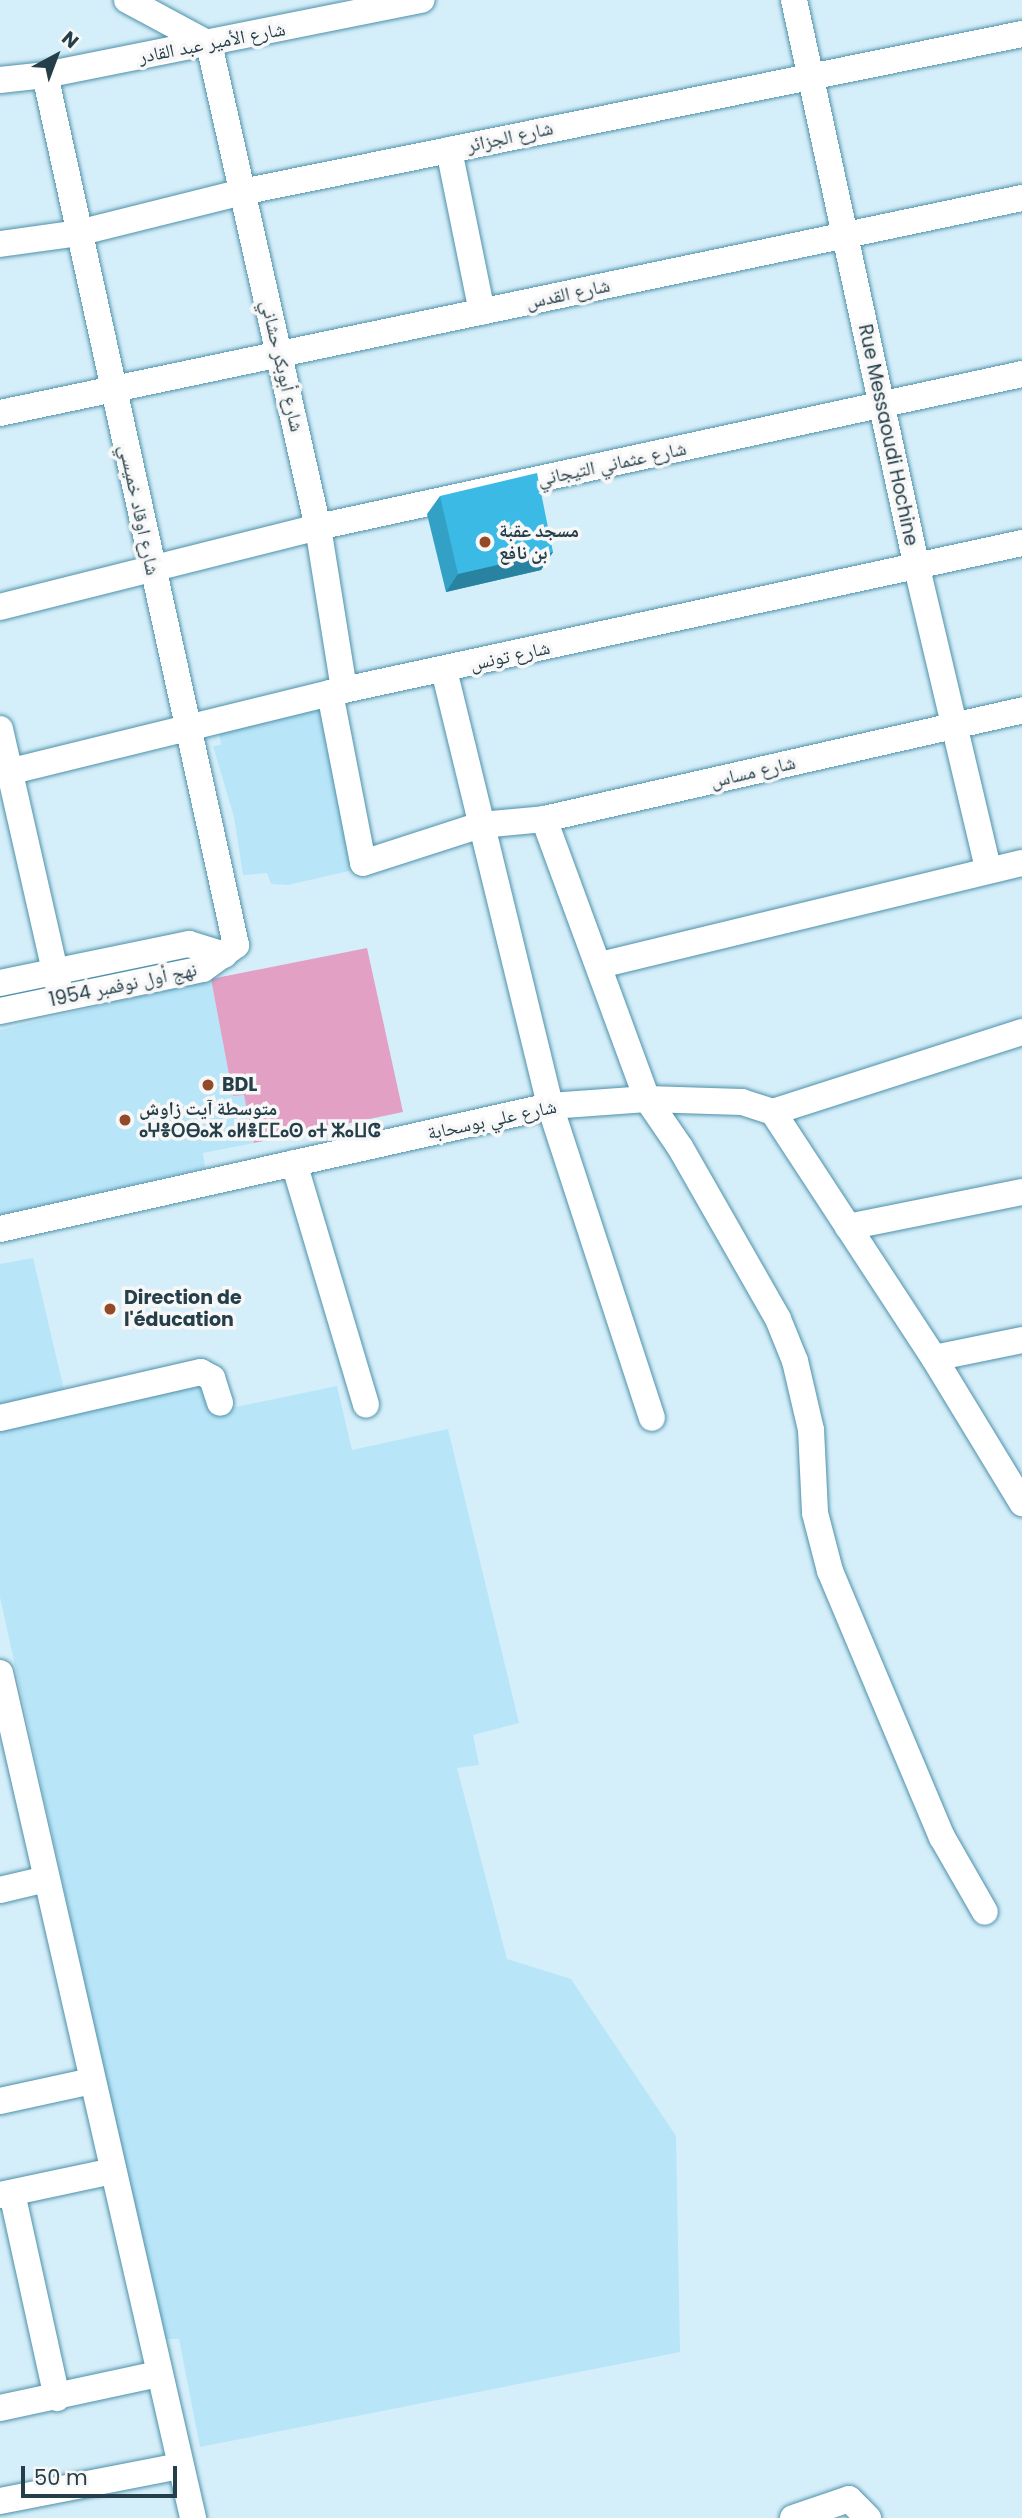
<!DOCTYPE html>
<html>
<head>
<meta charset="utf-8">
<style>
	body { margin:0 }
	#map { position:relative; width:1022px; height:2518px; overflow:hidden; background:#d5effa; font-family:Poppins,"Noto Naskh Arabic","Noto Sans Tifinagh",sans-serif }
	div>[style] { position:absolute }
	.built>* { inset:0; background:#b9e5f8 }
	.green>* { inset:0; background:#e2a0c5 }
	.roads { filter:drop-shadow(0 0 2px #4f91aa) drop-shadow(0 0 2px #4f91aa) }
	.minor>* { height:26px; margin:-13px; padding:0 13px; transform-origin:13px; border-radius:13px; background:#fff }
	.wall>* { inset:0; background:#33a0c5 }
	.shaded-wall>* { inset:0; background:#2982a0 }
	.building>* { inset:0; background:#3bbae5 }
	.dots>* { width:19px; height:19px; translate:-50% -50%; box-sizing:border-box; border:4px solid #f7f7f7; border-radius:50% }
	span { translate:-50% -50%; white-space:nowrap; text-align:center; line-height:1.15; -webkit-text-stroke:7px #f7f7f7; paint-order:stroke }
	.street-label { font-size:19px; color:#243f4a }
	.poi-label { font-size:19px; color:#243f4a; font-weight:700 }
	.left { translate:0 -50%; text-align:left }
	.north { position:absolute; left:21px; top:21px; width:70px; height:70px; -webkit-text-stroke:5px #f7f7f7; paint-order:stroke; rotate:41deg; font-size:19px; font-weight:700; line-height:28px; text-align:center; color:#243f4a }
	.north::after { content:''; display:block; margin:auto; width:24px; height:32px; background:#243f4a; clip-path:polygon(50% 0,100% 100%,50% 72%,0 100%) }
	.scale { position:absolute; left:21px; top:2466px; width:156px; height:32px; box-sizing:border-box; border:4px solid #243f4a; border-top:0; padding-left:9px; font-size:21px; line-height:24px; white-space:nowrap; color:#243f4a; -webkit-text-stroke:5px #f7f7f7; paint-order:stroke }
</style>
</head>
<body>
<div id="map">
	<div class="built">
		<i style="clip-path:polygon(319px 709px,353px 870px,288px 885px,271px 884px,267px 873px,243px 875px,234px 817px,213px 746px,221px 745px,219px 730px)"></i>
		<i style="clip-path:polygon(211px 979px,233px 1096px,244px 1094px,254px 1143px,203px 1153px,205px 1168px,0 1215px,0 1030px)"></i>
		<i style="clip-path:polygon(33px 1258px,69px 1411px,224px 1379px,231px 1408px,337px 1386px,352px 1450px,448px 1429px,519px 1723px,473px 1735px,479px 1765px,457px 1768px,507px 1959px,571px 1979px,676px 2136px,680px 2352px,200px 2447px,179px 2339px,163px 2339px,0 1597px,0 1264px)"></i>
	</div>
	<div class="green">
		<i style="clip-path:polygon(367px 948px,403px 1112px,254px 1143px,244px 1095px,233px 1096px,211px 979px)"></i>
	</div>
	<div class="roads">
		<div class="minor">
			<i style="left:127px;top:0;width:93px;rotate:28.2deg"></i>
			<i style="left:209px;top:44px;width:495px;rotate:77.3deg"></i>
			<i style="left:318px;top:527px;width:165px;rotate:80.9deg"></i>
			<i style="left:794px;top:0;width:581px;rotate:77.78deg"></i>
			<i style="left:917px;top:568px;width:309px;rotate:76.7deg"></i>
			<i style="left:0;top:80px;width:45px;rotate:-6.3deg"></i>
			<i style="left:45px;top:75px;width:384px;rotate:-11.3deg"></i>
			<i style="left:449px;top:150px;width:165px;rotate:78.5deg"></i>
			<i style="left:0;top:244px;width:79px;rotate:-8deg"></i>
			<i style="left:78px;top:233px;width:169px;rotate:-14deg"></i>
			<i style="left:242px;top:192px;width:796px;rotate:-11.45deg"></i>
			<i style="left:0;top:413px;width:1044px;rotate:-11.88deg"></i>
			<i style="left:0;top:607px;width:328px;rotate:-14.1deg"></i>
			<i style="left:318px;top:527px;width:720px;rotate:-12.26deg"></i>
			<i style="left:444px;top:670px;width:449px;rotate:76.3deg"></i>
			<i style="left:550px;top:1106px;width:328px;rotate:71.9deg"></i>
			<i style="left:330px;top:693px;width:173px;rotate:79deg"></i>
			<i style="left:363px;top:863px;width:124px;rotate:-17.9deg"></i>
			<i style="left:481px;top:825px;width:63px;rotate:-5.4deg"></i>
			<i style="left:544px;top:819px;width:490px;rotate:-12.8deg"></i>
			<i style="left:0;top:729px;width:275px;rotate:77.2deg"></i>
			<i style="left:0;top:774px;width:340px;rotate:-13.8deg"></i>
			<i style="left:330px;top:693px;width:708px;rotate:-12.23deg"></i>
			<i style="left:544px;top:819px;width:298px;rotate:69.8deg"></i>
			<i style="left:647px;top:1099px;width:58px;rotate:55.5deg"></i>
			<i style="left:680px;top:1147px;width:198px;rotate:60.3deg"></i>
			<i style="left:778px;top:1319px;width:45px;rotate:68deg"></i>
			<i style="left:795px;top:1361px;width:71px;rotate:76.9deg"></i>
			<i style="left:811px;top:1430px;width:83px;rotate:87.2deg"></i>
			<i style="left:815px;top:1513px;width:60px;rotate:75.5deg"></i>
			<i style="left:830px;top:1571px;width:289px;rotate:67.2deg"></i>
			<i style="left:942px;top:1837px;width:86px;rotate:60.2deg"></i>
			<i style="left:600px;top:965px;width:434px;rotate:-13.6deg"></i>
			<i style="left:0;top:983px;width:193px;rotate:-11.7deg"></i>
			<i style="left:189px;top:944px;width:37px;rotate:17deg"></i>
			<i style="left:0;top:1011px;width:207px;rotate:-11.7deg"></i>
			<i style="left:203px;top:969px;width:41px;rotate:-36deg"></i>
			<i style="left:236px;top:945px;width:891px;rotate:-102.38deg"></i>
			<i style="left:773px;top:1112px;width:294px;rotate:56.8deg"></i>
			<i style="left:934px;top:1358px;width:170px;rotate:58.7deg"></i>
			<i style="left:294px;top:1163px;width:252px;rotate:73.4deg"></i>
			<i style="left:848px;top:1227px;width:177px;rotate:-11.4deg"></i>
			<i style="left:0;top:1229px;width:564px;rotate:-12.61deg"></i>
			<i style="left:550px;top:1106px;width:97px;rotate:-4.1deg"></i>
			<i style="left:647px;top:1099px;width:95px;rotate:1.8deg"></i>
			<i style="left:742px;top:1102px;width:33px;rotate:18deg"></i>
			<i style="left:773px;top:1112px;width:262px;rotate:-17.8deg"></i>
			<i style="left:934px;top:1358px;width:90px;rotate:-11.6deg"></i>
			<i style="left:0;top:1418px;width:206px;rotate:-12.9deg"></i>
			<i style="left:201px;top:1372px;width:13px;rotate:29deg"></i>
			<i style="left:212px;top:1378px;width:26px;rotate:72deg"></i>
			<i style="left:0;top:1673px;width:867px;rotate:77.13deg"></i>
			<i style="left:0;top:1890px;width:47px;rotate:-13.4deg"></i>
			<i style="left:0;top:2101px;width:94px;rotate:-12.3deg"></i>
			<i style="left:12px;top:2193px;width:210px;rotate:77.6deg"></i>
			<i style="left:0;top:2195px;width:116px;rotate:-12deg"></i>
			<i style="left:0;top:2408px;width:163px;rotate:-12.1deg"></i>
			<i style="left:0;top:2501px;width:183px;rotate:-11deg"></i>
			<i style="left:793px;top:2518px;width:59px;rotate:-18.7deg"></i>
			<i style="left:849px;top:2499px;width:27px;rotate:45deg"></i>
		</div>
	</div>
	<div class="wall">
		<i style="clip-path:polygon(440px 496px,553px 552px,541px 570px,446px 592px,427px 514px)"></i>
	</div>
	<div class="shaded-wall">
		<i style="clip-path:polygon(553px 552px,541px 570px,446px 592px,458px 574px)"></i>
	</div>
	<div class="building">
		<i style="clip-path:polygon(537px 473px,553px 552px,458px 574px,440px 496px)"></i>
	</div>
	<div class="dots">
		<i style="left:485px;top:542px;background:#924a27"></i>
		<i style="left:208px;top:1085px;background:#924a27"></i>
		<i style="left:125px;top:1120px;background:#924a27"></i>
		<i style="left:110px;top:1309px;background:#924a27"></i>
	</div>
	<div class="street-label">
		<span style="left:212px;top:43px;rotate:-11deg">شارع الأمير عبد القادر</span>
		<span style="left:510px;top:137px;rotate:-12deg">شارع الجزائر</span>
		<span style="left:568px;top:294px;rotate:-12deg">شارع القدس</span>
		<span style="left:282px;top:366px;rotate:77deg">شارع أبوبكر حشاني</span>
		<span style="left:888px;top:435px;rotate:78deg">Rue Messaoudi Hochine</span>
		<span style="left:612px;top:464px;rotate:-12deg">شارع عثماني التيجاني</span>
		<span style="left:139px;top:510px;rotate:78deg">شارع اوقاد خميسي</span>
		<span style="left:510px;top:656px;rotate:-12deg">شارع تونس</span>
		<span style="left:753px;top:772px;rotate:-13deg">شارع مساس</span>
		<span style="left:123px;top:985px;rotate:-12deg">نهج أول نوفمبر 1954</span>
		<span style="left:492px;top:1120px;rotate:-12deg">شارع علي بوسحابة</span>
	</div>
	<div class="poi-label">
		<span class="left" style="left:499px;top:542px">مسجد عقبة<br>بن نافع</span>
		<span class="left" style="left:222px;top:1085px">BDL</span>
		<span class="left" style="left:139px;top:1120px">متوسطة آيت زاوش<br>ⴰⵖⴻⵔⴱⴰⵣ ⴰⵍⴻⵎⵎⴰⵙ ⴰⵜ ⵣⴰⵡⵛ</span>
		<span class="left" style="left:124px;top:1309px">Direction de<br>l'éducation</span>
	</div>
	<div class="north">N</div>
	<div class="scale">50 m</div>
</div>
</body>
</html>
